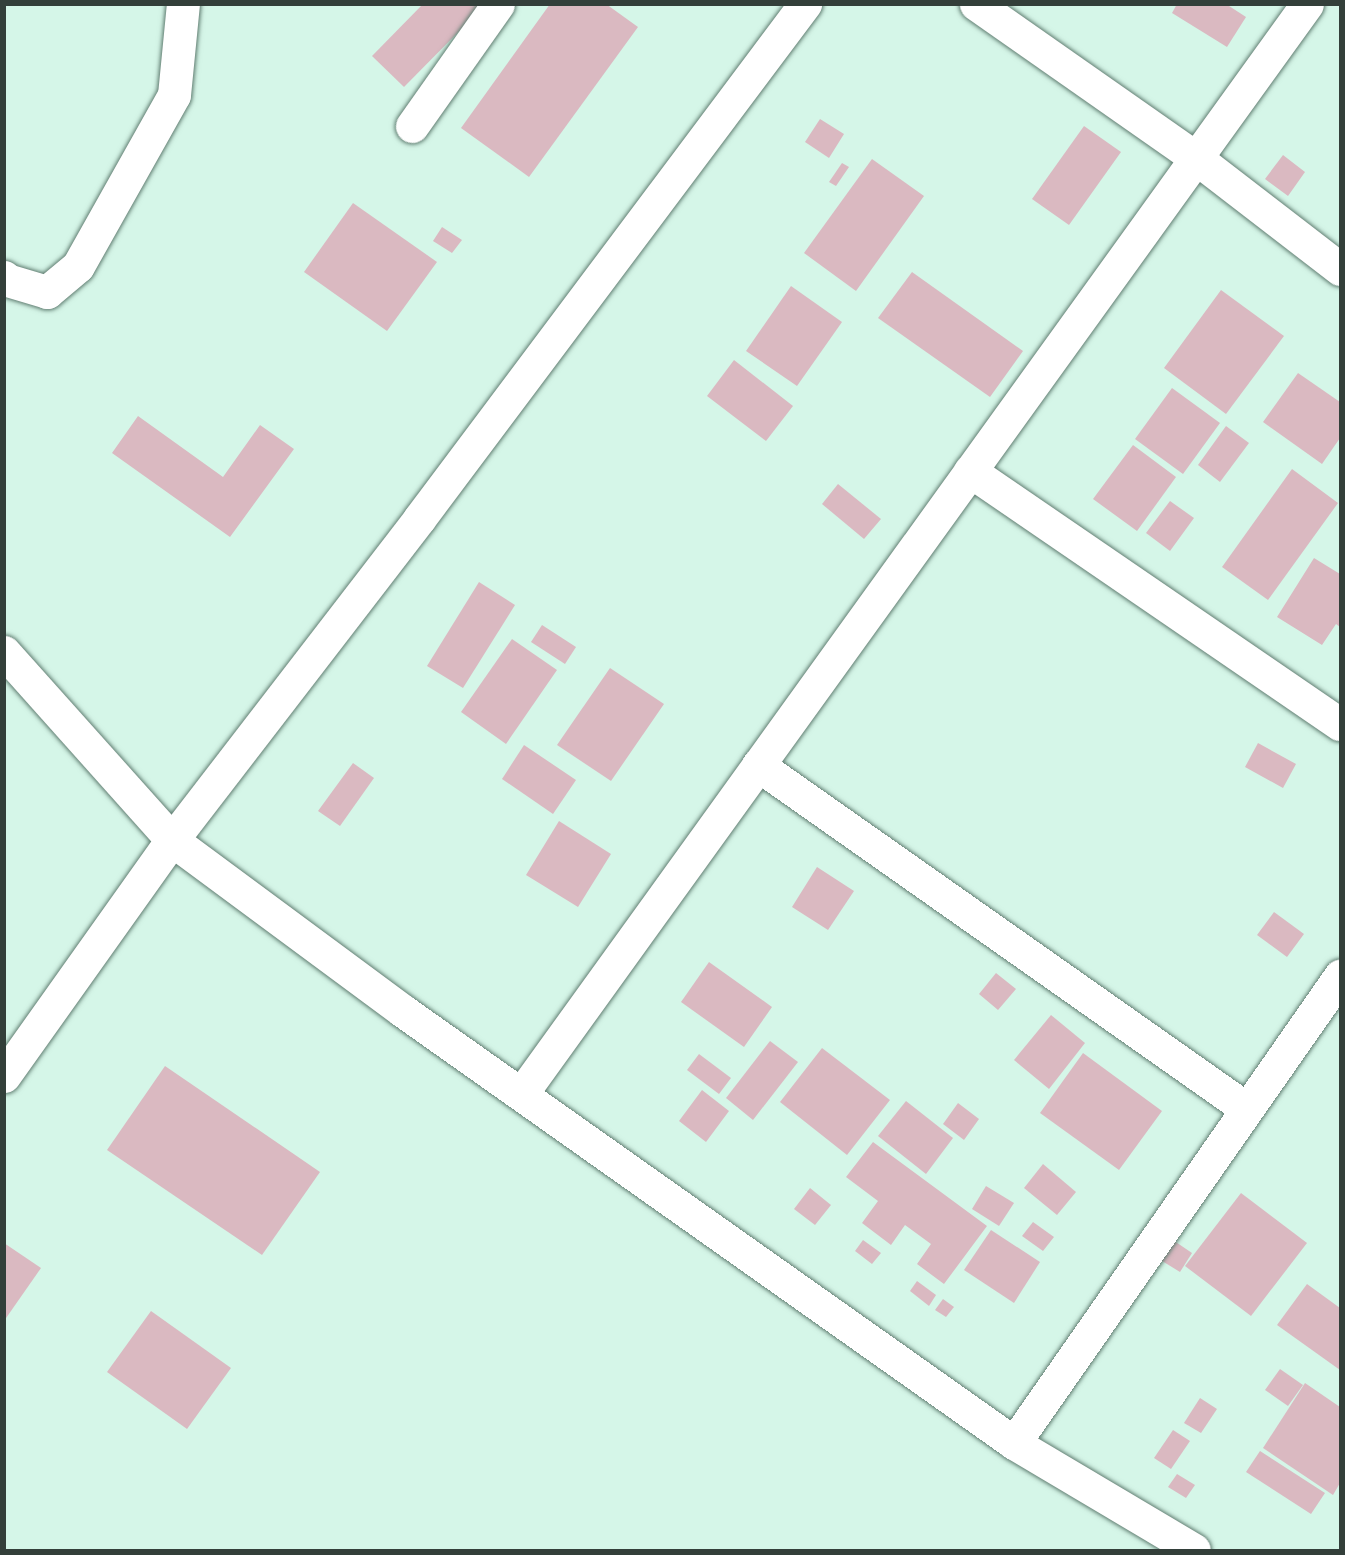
<!DOCTYPE html>
<html>
<head>
<meta charset="utf-8">
<style>
	body { margin:0 }
	#map { position:relative; width:1345px; height:1555px; overflow:hidden; background:#d5f6e8; font-family:"Space Grotesk",sans-serif }
	div>[style] { position:absolute }
	.building>* { inset:0; background:#dab9c1 }
	.roads { filter:drop-shadow(0 0 2px #617e72) drop-shadow(0 0 2px #617e72) }
	.minor>* { height:33px; margin:-16.5px; padding:0 16.5px; transform-origin:16.5px; border-radius:16.5px; background:#fff }
	span { translate:-50% -50%; white-space:nowrap; text-align:center; line-height:1.15; -webkit-text-stroke:6px #d5f6e8; paint-order:stroke }
	.frame { position:absolute; inset:0; border:6px solid #333f3a; pointer-events:none }
</style>
</head>
<body>
<div id="map">
	<div class="building">
		<i style="clip-path:polygon(423px 4px,476px 4px,481px 9px,404px 87px,372px 56px)"></i>
		<i style="clip-path:polygon(550px 4px,606px 4px,638px 27px,529px 177px,461px 128px)"></i>
		<i style="clip-path:polygon(1177px 4px,1226px 4px,1246px 17px,1227px 47px,1172px 13px)"></i>
		<i style="clip-path:polygon(820px 119px,844px 134px,829px 158px,805px 142px)"></i>
		<i style="clip-path:polygon(1084px 126px,1121px 152px,1069px 225px,1032px 199px)"></i>
		<i style="clip-path:polygon(1283px 155px,1305px 172px,1288px 196px,1265px 179px)"></i>
		<i style="clip-path:polygon(872px 159px,924px 196px,856px 291px,804px 253px)"></i>
		<i style="clip-path:polygon(842px 163px,849px 167px,836px 186px,829px 182px)"></i>
		<i style="clip-path:polygon(353px 203px,437px 262px,387px 331px,304px 272px)"></i>
		<i style="clip-path:polygon(442px 227px,462px 240px,452px 253px,433px 241px)"></i>
		<i style="clip-path:polygon(912px 272px,1023px 351px,990px 397px,878px 318px)"></i>
		<i style="clip-path:polygon(791px 286px,842px 322px,797px 386px,746px 351px)"></i>
		<i style="clip-path:polygon(1221px 290px,1284px 336px,1226px 414px,1164px 368px)"></i>
		<i style="clip-path:polygon(734px 360px,793px 406px,766px 441px,707px 396px)"></i>
		<i style="clip-path:polygon(1298px 373px,1340px 402px,1340px 438px,1322px 464px,1263px 422px)"></i>
		<i style="clip-path:polygon(1172px 388px,1220px 423px,1183px 474px,1135px 439px)"></i>
		<i style="clip-path:polygon(138px 416px,223px 477px,260px 425px,294px 449px,230px 537px,112px 453px)"></i>
		<i style="clip-path:polygon(1226px 426px,1249px 443px,1220px 482px,1198px 465px)"></i>
		<i style="clip-path:polygon(1133px 445px,1176px 477px,1137px 531px,1093px 499px)"></i>
		<i style="clip-path:polygon(1292px 469px,1338px 503px,1268px 600px,1222px 567px)"></i>
		<i style="clip-path:polygon(838px 484px,881px 519px,864px 539px,822px 504px)"></i>
		<i style="clip-path:polygon(1170px 501px,1194px 518px,1170px 551px,1146px 533px)"></i>
		<i style="clip-path:polygon(1314px 558px,1340px 574px,1340px 627px,1336px 624px,1322px 645px,1277px 617px)"></i>
		<i style="clip-path:polygon(479px 582px,515px 605px,463px 688px,427px 666px)"></i>
		<i style="clip-path:polygon(542px 625px,576px 647px,565px 664px,531px 642px)"></i>
		<i style="clip-path:polygon(512px 639px,557px 670px,506px 744px,461px 712px)"></i>
		<i style="clip-path:polygon(610px 668px,664px 704px,611px 781px,557px 745px)"></i>
		<i style="clip-path:polygon(1258px 743px,1296px 764px,1283px 788px,1245px 767px)"></i>
		<i style="clip-path:polygon(524px 745px,576px 780px,553px 814px,502px 779px)"></i>
		<i style="clip-path:polygon(353px 763px,374px 778px,340px 826px,318px 811px)"></i>
		<i style="clip-path:polygon(559px 821px,611px 854px,578px 907px,526px 875px)"></i>
		<i style="clip-path:polygon(817px 867px,854px 891px,828px 930px,792px 907px)"></i>
		<i style="clip-path:polygon(1274px 912px,1304px 934px,1287px 957px,1257px 935px)"></i>
		<i style="clip-path:polygon(709px 962px,772px 1007px,744px 1047px,681px 1002px)"></i>
		<i style="clip-path:polygon(996px 973px,1016px 989px,998px 1010px,979px 994px)"></i>
		<i style="clip-path:polygon(1051px 1015px,1085px 1043px,1049px 1089px,1014px 1060px)"></i>
		<i style="clip-path:polygon(770px 1041px,798px 1062px,753px 1120px,726px 1098px)"></i>
		<i style="clip-path:polygon(822px 1048px,890px 1100px,847px 1155px,780px 1102px)"></i>
		<i style="clip-path:polygon(1083px 1053px,1162px 1111px,1119px 1170px,1040px 1113px)"></i>
		<i style="clip-path:polygon(699px 1054px,731px 1078px,719px 1094px,687px 1070px)"></i>
		<i style="clip-path:polygon(165px 1066px,320px 1172px,262px 1255px,107px 1150px)"></i>
		<i style="clip-path:polygon(702px 1090px,729px 1111px,706px 1142px,679px 1121px)"></i>
		<i style="clip-path:polygon(906px 1101px,953px 1138px,926px 1174px,878px 1136px)"></i>
		<i style="clip-path:polygon(958px 1103px,979px 1119px,964px 1140px,943px 1124px)"></i>
		<i style="clip-path:polygon(873px 1142px,987px 1226px,944px 1284px,917px 1264px,931px 1244px,905px 1225px,891px 1245px,862px 1223px,878px 1201px,846px 1177px)"></i>
		<i style="clip-path:polygon(1043px 1164px,1076px 1192px,1057px 1215px,1024px 1188px)"></i>
		<i style="clip-path:polygon(986px 1186px,1014px 1203px,999px 1226px,972px 1209px)"></i>
		<i style="clip-path:polygon(810px 1188px,831px 1205px,815px 1225px,794px 1209px)"></i>
		<i style="clip-path:polygon(1241px 1193px,1307px 1243px,1251px 1316px,1185px 1266px)"></i>
		<i style="clip-path:polygon(1033px 1222px,1054px 1237px,1043px 1251px,1022px 1236px)"></i>
		<i style="clip-path:polygon(991px 1230px,1040px 1262px,1014px 1303px,964px 1270px)"></i>
		<i style="clip-path:polygon(1167px 1236px,1192px 1253px,1180px 1272px,1154px 1256px)"></i>
		<i style="clip-path:polygon(863px 1240px,881px 1253px,872px 1264px,855px 1251px)"></i>
		<i style="clip-path:polygon(4px 1243px,41px 1268px,4px 1321px)"></i>
		<i style="clip-path:polygon(917px 1281px,936px 1295px,929px 1306px,910px 1291px)"></i>
		<i style="clip-path:polygon(1307px 1284px,1340px 1308px,1340px 1370px,1277px 1325px)"></i>
		<i style="clip-path:polygon(943px 1299px,954px 1307px,946px 1317px,935px 1310px)"></i>
		<i style="clip-path:polygon(151px 1311px,231px 1368px,187px 1429px,107px 1372px)"></i>
		<i style="clip-path:polygon(1280px 1369px,1303px 1385px,1288px 1406px,1265px 1390px)"></i>
		<i style="clip-path:polygon(1305px 1383px,1340px 1407px,1340px 1483px,1333px 1495px,1263px 1448px)"></i>
		<i style="clip-path:polygon(1200px 1398px,1217px 1409px,1201px 1433px,1184px 1423px)"></i>
		<i style="clip-path:polygon(1173px 1430px,1190px 1441px,1171px 1469px,1154px 1458px)"></i>
		<i style="clip-path:polygon(1260px 1451px,1325px 1493px,1311px 1514px,1246px 1472px)"></i>
		<i style="clip-path:polygon(1177px 1474px,1195px 1485px,1186px 1498px,1168px 1487px)"></i>
	</div>
	<div class="roads">
		<div class="minor">
			<i style="left:976px;top:4px;width:269px;rotate:35deg"></i>
			<i style="left:1196px;top:158px;width:182px;rotate:37.6deg"></i>
			<i style="left:412px;top:126px;width:149px;rotate:-54.8deg"></i>
			<i style="left:4px;top:277px;width:4px;rotate:45deg"></i>
			<i style="left:7px;top:280px;width:42px;rotate:16.7deg"></i>
			<i style="left:47px;top:292px;width:40px;rotate:-40deg"></i>
			<i style="left:78px;top:266px;width:196px;rotate:-60.7deg"></i>
			<i style="left:174px;top:95px;width:91px;rotate:-84.4deg"></i>
			<i style="left:970px;top:471px;width:448px;rotate:34.4deg"></i>
			<i style="left:4px;top:652px;width:252px;rotate:48.2deg"></i>
			<i style="left:172px;top:840px;width:287px;rotate:36.5deg"></i>
			<i style="left:403px;top:1011px;width:748px;rotate:35.26deg"></i>
			<i style="left:1014px;top:1443px;width:209px;rotate:30.7deg"></i>
			<i style="left:758px;top:765px;width:598px;rotate:35.13deg"></i>
			<i style="left:4px;top:1076px;width:290px;rotate:-54.6deg"></i>
			<i style="left:172px;top:840px;width:405px;rotate:-52.4deg"></i>
			<i style="left:419px;top:519px;width:644px;rotate:-53.15deg"></i>
			<i style="left:522px;top:1093px;width:1342px;rotate:-54.21deg"></i>
			<i style="left:1014px;top:1443px;width:570px;rotate:-55.08deg"></i>
		</div>
	</div>
	<div class="frame"></div>
</div>
</body>
</html>
